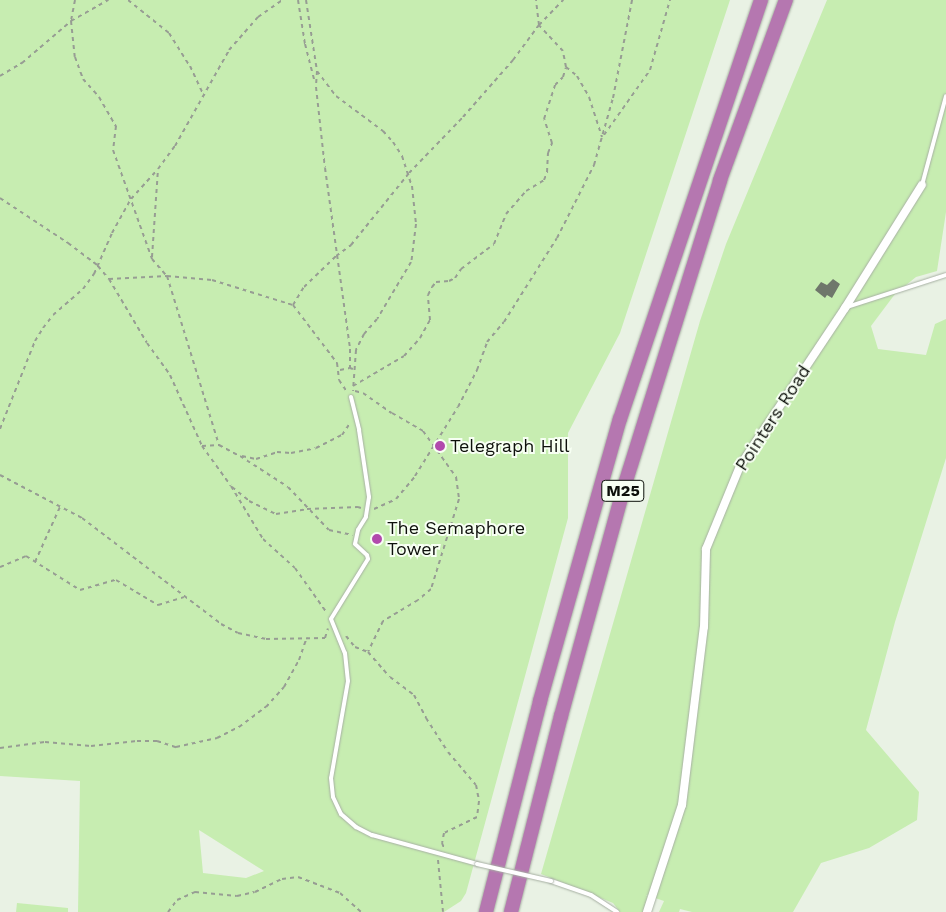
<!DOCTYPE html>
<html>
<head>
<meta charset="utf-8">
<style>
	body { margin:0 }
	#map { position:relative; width:946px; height:912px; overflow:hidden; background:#e9f2e4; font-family:"Work Sans",sans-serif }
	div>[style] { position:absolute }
	.green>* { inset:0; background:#c7edb1 }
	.building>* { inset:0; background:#6f776b }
	.path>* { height:2px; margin-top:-1px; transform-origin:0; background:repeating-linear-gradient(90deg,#979d93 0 4px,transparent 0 8px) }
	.roads { filter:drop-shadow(0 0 1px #a7b0a3) drop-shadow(0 0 1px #a7b0a3) }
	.service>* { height:4px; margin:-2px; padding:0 2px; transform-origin:2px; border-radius:2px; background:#fff }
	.minor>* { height:8px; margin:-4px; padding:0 4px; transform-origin:4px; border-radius:4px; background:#fff }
	.motorway>* { height:14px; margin:-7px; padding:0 7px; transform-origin:7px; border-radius:7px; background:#b577b0 }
	.bridges { filter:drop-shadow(0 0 1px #a7b0a3) drop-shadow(0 0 1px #a7b0a3) }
	.service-bridge>* { height:4px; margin:-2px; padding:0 2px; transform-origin:2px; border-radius:2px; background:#fff }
	.dots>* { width:14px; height:14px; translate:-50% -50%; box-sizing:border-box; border:2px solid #f7fff3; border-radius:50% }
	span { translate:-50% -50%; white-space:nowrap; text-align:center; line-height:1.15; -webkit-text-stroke:4px #f7fff3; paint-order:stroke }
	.shield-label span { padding:1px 4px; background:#f7fff3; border:1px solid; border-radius:4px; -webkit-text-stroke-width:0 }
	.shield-label { font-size:16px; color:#0d100b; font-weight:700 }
	.street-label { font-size:18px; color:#0d100b }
	.poi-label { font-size:18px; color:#0d100b }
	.left { translate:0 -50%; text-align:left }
</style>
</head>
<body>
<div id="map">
	<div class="green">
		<i style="clip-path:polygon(evenodd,0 0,730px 0,620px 333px,568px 433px,568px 518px,466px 893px,461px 901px,444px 912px,78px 912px,80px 781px,0 776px,0 0,199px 830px,264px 871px,246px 878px,203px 873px,199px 830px)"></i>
		<i style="clip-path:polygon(827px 0,946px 0,946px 212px,937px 271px,916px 277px,895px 294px,871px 326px,878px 349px,926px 355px,935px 324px,946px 319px,946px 458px,895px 622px,866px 730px,919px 792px,917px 820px,869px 848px,821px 863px,793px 912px,692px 912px,680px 909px,679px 912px,659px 912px,664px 901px,646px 895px,648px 897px,643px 912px,620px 912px,613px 903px,541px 874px,700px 321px,726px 244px)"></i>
		<i style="clip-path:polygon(17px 903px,68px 908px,68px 912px,16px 912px)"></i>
	</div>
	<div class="building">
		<i style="clip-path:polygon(833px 279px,840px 284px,832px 298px,827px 295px,825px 298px,815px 290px,821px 282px,827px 285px)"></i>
	</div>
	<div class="path">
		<i style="left:75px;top:0;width:21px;rotate:101deg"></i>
		<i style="left:71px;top:21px;width:36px;rotate:84deg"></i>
		<i style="left:75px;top:57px;width:23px;rotate:70deg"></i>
		<i style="left:83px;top:79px;width:24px;rotate:48deg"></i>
		<i style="left:99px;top:97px;width:34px;rotate:60deg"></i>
		<i style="left:116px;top:126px;width:24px;rotate:97deg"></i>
		<i style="left:113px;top:150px;width:116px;rotate:70.3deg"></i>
		<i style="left:152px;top:259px;width:23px;rotate:49deg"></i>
		<i style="left:167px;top:276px;width:177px;rotate:72.9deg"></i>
		<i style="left:128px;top:0;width:53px;rotate:38.8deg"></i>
		<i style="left:169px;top:33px;width:39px;rotate:58deg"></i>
		<i style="left:190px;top:66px;width:33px;rotate:65deg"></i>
		<i style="left:298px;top:0;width:45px;rotate:81deg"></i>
		<i style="left:305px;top:44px;width:40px;rotate:75.6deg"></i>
		<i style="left:306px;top:0;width:72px;rotate:81.2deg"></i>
		<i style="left:317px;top:71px;width:31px;rotate:53deg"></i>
		<i style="left:336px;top:96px;width:59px;rotate:36.7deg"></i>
		<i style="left:383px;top:131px;width:15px;rotate:48deg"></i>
		<i style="left:393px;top:142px;width:17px;rotate:57deg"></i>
		<i style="left:402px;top:156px;width:32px;rotate:72deg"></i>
		<i style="left:412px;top:186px;width:38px;rotate:84deg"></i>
		<i style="left:416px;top:224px;width:38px;rotate:97deg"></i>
		<i style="left:411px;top:262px;width:66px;rotate:120.8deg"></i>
		<i style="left:377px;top:319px;width:20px;rotate:131deg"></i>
		<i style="left:364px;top:334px;width:18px;rotate:117deg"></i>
		<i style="left:356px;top:350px;width:41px;rotate:94.2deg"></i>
		<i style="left:566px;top:67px;width:14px;rotate:39deg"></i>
		<i style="left:577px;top:76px;width:24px;rotate:60deg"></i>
		<i style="left:589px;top:97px;width:42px;rotate:72deg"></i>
		<i style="left:317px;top:71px;width:16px;rotate:94deg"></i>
		<i style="left:316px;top:87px;width:81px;rotate:83.7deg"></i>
		<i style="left:325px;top:168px;width:183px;rotate:82.1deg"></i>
		<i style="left:350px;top:349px;width:19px;rotate:90deg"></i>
		<i style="left:350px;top:368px;width:3px;rotate:18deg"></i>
		<i style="left:0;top:76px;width:26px;rotate:-31deg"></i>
		<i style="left:22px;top:63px;width:65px;rotate:-40.6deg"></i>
		<i style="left:71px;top:21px;width:43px;rotate:-29.6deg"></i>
		<i style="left:604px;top:135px;width:80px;rotate:-54.7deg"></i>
		<i style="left:650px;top:70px;width:73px;rotate:-74.1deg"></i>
		<i style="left:0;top:198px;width:82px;rotate:33.5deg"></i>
		<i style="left:68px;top:243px;width:38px;rotate:37deg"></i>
		<i style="left:98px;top:266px;width:17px;rotate:50deg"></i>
		<i style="left:109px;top:279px;width:74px;rotate:59.3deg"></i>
		<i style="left:147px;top:343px;width:39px;rotate:54deg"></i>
		<i style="left:170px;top:375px;width:78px;rotate:65.7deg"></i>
		<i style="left:202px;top:446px;width:49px;rotate:54.1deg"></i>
		<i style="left:231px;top:486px;width:62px;rotate:58.9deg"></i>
		<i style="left:263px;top:539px;width:43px;rotate:42.2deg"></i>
		<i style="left:295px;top:568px;width:55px;rotate:54.6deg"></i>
		<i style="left:152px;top:257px;width:88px;rotate:-86.1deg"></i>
		<i style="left:109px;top:279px;width:58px;rotate:-3deg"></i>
		<i style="left:167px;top:276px;width:45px;rotate:5.1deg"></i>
		<i style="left:212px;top:280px;width:85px;rotate:17.2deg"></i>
		<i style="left:293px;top:305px;width:73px;rotate:52.8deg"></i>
		<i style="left:337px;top:363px;width:17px;rotate:83deg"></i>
		<i style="left:339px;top:380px;width:14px;rotate:56deg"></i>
		<i style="left:293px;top:305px;width:21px;rotate:-59deg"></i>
		<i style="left:304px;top:287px;width:45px;rotate:-44.1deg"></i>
		<i style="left:336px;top:256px;width:19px;rotate:-36deg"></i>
		<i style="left:351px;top:245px;width:92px;rotate:-51.1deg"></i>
		<i style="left:409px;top:173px;width:78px;rotate:-46deg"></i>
		<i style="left:463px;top:117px;width:76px;rotate:-48.7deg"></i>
		<i style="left:513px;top:60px;width:44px;rotate:-53.4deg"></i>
		<i style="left:539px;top:25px;width:35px;rotate:-46deg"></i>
		<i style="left:340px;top:370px;width:10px;rotate:-11deg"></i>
		<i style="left:353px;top:386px;width:59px;rotate:-30.5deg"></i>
		<i style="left:404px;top:356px;width:24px;rotate:-48deg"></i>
		<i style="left:420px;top:338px;width:21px;rotate:-61deg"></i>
		<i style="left:430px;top:320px;width:25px;rotate:-95deg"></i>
		<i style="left:428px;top:295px;width:9px;rotate:-63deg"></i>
		<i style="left:432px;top:287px;width:6px;rotate:-51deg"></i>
		<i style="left:436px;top:282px;width:13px;rotate:-4deg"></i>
		<i style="left:449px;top:281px;width:7px;rotate:-27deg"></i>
		<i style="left:455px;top:278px;width:11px;rotate:-56deg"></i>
		<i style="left:461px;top:269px;width:41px;rotate:-37.1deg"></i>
		<i style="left:494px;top:244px;width:32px;rotate:-68deg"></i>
		<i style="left:506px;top:214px;width:30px;rotate:-49deg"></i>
		<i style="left:526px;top:191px;width:21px;rotate:-31deg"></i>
		<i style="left:544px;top:180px;width:9px;rotate:-69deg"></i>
		<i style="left:547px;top:172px;width:19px;rotate:-87deg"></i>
		<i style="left:548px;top:153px;width:11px;rotate:-68deg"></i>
		<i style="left:552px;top:143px;width:25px;rotate:-108deg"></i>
		<i style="left:544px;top:119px;width:36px;rotate:-72deg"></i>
		<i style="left:555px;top:85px;width:11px;rotate:-45deg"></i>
		<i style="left:563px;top:77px;width:10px;rotate:-73deg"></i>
		<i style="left:566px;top:67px;width:16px;rotate:-101deg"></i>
		<i style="left:563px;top:51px;width:35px;rotate:-133deg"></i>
		<i style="left:539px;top:25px;width:25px;rotate:-97deg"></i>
		<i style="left:355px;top:391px;width:8px;rotate:14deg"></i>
		<i style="left:363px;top:393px;width:35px;rotate:35deg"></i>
		<i style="left:392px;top:413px;width:36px;rotate:30deg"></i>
		<i style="left:423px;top:431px;width:57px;rotate:54.3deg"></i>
		<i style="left:456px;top:477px;width:22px;rotate:82deg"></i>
		<i style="left:459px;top:499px;width:94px;rotate:107.3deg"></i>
		<i style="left:431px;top:589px;width:17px;rotate:140deg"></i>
		<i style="left:418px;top:600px;width:41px;rotate:149deg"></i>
		<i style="left:383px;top:621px;width:34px;rotate:116deg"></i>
		<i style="left:0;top:429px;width:95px;rotate:-68.3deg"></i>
		<i style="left:35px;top:341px;width:15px;rotate:-58deg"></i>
		<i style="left:43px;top:328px;width:16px;rotate:-52deg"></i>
		<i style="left:53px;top:315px;width:40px;rotate:-41deg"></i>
		<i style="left:83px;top:289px;width:19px;rotate:-54deg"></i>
		<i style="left:94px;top:274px;width:45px;rotate:-66.3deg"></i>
		<i style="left:112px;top:233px;width:39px;rotate:-61deg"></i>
		<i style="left:131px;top:199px;width:40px;rotate:-48deg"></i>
		<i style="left:158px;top:169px;width:29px;rotate:-54deg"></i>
		<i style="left:175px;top:146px;width:110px;rotate:-60.6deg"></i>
		<i style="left:229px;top:50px;width:44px;rotate:-48.7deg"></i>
		<i style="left:258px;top:17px;width:29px;rotate:-35deg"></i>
		<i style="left:202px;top:446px;width:17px;rotate:-3deg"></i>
		<i style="left:219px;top:445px;width:24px;rotate:28deg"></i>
		<i style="left:240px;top:456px;width:57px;rotate:32.9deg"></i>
		<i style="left:288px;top:487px;width:59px;rotate:46.4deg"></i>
		<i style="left:329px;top:530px;width:24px;rotate:12deg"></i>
		<i style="left:242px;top:456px;width:14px;rotate:12deg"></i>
		<i style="left:256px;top:459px;width:22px;rotate:-18deg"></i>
		<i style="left:277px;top:452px;width:14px;rotate:4deg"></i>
		<i style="left:291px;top:453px;width:25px;rotate:-11deg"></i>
		<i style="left:316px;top:448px;width:29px;rotate:-27deg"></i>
		<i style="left:342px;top:435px;width:14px;rotate:-56deg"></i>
		<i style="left:0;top:475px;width:93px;rotate:27.7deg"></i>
		<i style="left:82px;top:518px;width:175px;rotate:37.3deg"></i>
		<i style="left:221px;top:624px;width:19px;rotate:28deg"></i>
		<i style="left:238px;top:633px;width:29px;rotate:12deg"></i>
		<i style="left:266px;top:639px;width:59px;rotate:-1deg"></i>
		<i style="left:325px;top:638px;width:10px;rotate:-73deg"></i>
		<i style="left:232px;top:487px;width:22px;rotate:39deg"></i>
		<i style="left:249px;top:501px;width:30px;rotate:26deg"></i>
		<i style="left:276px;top:514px;width:31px;rotate:-9deg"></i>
		<i style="left:307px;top:509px;width:51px;rotate:-2.2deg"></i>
		<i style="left:358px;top:507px;width:3px;rotate:18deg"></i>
		<i style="left:374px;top:509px;width:24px;rotate:-24deg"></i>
		<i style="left:396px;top:499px;width:30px;rotate:-50deg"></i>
		<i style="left:415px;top:476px;width:81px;rotate:-58.1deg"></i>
		<i style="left:458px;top:407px;width:42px;rotate:-62.8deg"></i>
		<i style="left:477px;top:370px;width:30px;rotate:-70deg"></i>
		<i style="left:487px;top:342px;width:26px;rotate:-50deg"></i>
		<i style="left:504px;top:322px;width:99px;rotate:-57.8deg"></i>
		<i style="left:557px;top:238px;width:82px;rotate:-63.1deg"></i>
		<i style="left:594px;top:165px;width:70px;rotate:-74.2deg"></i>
		<i style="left:613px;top:98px;width:100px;rotate:-79deg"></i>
		<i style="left:35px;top:562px;width:60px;rotate:-65.6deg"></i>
		<i style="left:0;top:567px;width:28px;rotate:-23deg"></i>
		<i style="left:26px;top:556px;width:64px;rotate:32.2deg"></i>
		<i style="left:80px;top:590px;width:37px;rotate:-16deg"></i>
		<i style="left:116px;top:580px;width:49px;rotate:30.8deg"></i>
		<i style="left:158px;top:605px;width:27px;rotate:-17deg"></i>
		<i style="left:346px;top:636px;width:14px;rotate:51deg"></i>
		<i style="left:355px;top:647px;width:14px;rotate:21deg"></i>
		<i style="left:368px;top:652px;width:33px;rotate:49deg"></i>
		<i style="left:390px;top:677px;width:30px;rotate:37deg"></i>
		<i style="left:414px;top:695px;width:26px;rotate:62deg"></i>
		<i style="left:426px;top:718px;width:40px;rotate:57.1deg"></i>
		<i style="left:448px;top:752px;width:43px;rotate:49.7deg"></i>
		<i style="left:476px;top:785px;width:16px;rotate:79deg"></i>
		<i style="left:479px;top:801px;width:16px;rotate:97deg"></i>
		<i style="left:477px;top:817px;width:37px;rotate:154deg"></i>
		<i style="left:444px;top:833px;width:10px;rotate:101deg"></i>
		<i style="left:442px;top:843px;width:5px;rotate:68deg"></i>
		<i style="left:0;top:748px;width:45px;rotate:-7.6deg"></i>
		<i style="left:45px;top:742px;width:46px;rotate:5deg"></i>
		<i style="left:91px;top:746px;width:46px;rotate:-6.2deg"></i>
		<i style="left:137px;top:741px;width:20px"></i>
		<i style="left:157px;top:741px;width:20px;rotate:18deg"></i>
		<i style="left:176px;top:747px;width:42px;rotate:-12.4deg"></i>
		<i style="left:217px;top:738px;width:25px;rotate:-27deg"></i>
		<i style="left:239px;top:727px;width:34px;rotate:-37deg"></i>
		<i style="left:266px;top:707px;width:27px;rotate:-48deg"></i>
		<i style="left:284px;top:687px;width:31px;rotate:-61deg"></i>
		<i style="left:299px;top:660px;width:24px;rotate:-71deg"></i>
		<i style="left:438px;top:860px;width:52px;rotate:84.5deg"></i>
		<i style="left:168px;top:912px;width:15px;rotate:-53deg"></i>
		<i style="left:177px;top:900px;width:20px;rotate:-24deg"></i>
		<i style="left:195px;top:892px;width:42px;rotate:5.4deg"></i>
		<i style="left:237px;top:896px;width:18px;rotate:-13deg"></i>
		<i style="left:255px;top:892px;width:30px;rotate:-26deg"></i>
		<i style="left:282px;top:879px;width:16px;rotate:-7deg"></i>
		<i style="left:298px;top:877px;width:45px;rotate:20.9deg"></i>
		<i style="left:340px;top:893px;width:28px;rotate:42deg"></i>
	</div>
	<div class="roads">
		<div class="service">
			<i style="left:922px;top:185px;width:92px;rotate:-74.9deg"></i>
			<i style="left:847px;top:307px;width:104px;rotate:-17.9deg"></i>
			<i style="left:351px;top:397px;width:34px;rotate:76deg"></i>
			<i style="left:359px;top:430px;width:68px;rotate:81.5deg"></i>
			<i style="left:369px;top:497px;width:20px;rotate:99deg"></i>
			<i style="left:366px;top:517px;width:15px;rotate:122deg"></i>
			<i style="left:358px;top:530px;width:14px;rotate:102deg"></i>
			<i style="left:355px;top:544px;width:16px;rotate:43deg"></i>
			<i style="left:367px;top:555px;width:4px;rotate:76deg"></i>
			<i style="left:368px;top:559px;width:70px;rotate:121.7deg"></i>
			<i style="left:331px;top:619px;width:37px;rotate:68deg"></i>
			<i style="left:345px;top:653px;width:28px;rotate:84deg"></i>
			<i style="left:348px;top:681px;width:98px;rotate:99.9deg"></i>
			<i style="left:331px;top:778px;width:19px;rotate:84deg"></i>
			<i style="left:333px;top:797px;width:19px;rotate:65deg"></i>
			<i style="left:341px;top:814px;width:20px;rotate:41deg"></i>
			<i style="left:356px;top:827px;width:18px;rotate:27deg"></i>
			<i style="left:372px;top:835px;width:109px;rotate:15.4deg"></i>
			<i style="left:551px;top:881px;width:42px;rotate:19.3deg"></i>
			<i style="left:591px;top:895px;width:31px;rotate:33deg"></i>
		</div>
		<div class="minor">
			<i style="left:647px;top:912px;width:113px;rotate:-71.9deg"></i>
			<i style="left:682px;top:805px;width:179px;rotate:-83deg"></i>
			<i style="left:704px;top:627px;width:78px;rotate:-88.5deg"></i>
			<i style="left:706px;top:549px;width:90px;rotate:-67.7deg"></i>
			<i style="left:740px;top:466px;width:190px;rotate:-56.4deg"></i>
			<i style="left:845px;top:308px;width:145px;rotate:-58deg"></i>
		</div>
		<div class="motorway">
			<i style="left:486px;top:912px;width:218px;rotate:-75.6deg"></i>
			<i style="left:540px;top:701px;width:293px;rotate:-74.2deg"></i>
			<i style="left:620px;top:419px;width:442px;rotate:-71.4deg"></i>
			<i style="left:511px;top:912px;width:202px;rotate:-75.7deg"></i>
			<i style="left:561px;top:716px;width:241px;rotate:-74.6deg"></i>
			<i style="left:625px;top:484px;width:318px;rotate:-72.6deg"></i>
			<i style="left:720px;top:180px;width:192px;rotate:-69.9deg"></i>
		</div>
	</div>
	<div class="bridges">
		<div class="service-bridge">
			<i style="left:477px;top:864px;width:76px;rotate:12.9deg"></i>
		</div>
	</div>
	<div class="dots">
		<i style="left:440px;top:446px;background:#b24aad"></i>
		<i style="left:377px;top:539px;background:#b24aad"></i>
	</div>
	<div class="shield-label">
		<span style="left:623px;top:491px">M25</span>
	</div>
	<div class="street-label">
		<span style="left:773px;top:418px;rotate:-57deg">Pointers Road</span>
	</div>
	<div class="poi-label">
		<span class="left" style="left:450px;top:446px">Telegraph Hill</span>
		<span class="left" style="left:387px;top:539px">The Semaphore<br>Tower</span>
	</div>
</div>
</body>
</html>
